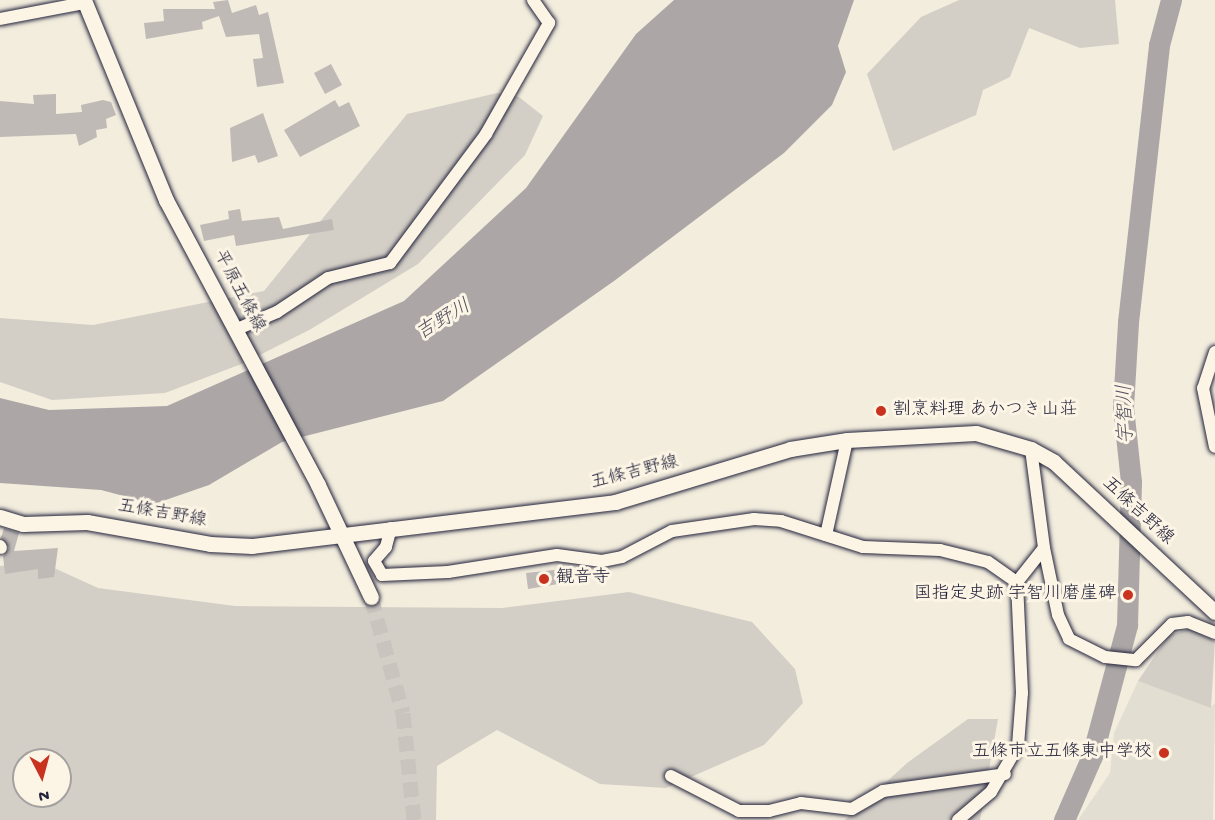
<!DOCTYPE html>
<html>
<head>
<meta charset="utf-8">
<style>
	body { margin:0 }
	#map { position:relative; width:1215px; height:820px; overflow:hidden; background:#f3edde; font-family:"Gochi Hand","Klee One",sans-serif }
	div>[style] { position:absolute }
	.built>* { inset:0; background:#e3ded2 }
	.green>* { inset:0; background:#d4cfc6 }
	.water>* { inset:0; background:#aca7a6 }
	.river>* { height:21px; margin:-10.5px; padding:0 10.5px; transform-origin:10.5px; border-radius:10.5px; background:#aca7a6 }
	.building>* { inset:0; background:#bfbab6 }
	.major-tunnel>* { height:15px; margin-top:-7.5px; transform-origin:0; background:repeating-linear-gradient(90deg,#c9c4bd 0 15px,transparent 0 23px) }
	.roads { filter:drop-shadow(0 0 2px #22223b) drop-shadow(0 0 2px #22223b) }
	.minor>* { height:12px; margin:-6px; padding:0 6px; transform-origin:6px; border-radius:6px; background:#fcf5e5 }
	.major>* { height:15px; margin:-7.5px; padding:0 7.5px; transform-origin:7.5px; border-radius:7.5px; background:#fcf5e5 }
	.dots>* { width:16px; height:16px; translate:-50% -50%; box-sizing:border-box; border:3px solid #fcf5e5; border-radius:50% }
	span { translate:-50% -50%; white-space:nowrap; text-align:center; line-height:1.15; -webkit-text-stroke:6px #fcf5e5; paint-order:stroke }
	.street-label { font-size:18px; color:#22223b }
	.poi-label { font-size:18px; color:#22223b }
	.left { translate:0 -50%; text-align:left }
	.right { translate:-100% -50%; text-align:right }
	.water-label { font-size:20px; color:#525160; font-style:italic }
	.north { position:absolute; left:12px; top:748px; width:60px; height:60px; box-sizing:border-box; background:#fcf5e5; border:2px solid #a5a1a1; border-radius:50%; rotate:174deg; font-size:16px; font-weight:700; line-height:24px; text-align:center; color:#22223b }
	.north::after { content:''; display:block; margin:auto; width:21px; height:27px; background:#c8321e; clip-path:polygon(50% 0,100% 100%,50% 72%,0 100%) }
</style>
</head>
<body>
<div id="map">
	<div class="built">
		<i style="clip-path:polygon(1138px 681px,1211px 707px,1215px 703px,1213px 820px,1078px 820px,1110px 773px,1114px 733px)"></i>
	</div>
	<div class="green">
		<i style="clip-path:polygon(1115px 0,1119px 44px,1080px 48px,1029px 28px,1010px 77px,983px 90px,976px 115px,893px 151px,867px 74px,921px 17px,959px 0)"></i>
		<i style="clip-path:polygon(497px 93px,519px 97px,543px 116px,525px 155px,418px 264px,311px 329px,244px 363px,165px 393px,52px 400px,0 382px,0 318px,93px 325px,264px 291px,407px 114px)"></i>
		<i style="clip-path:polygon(evenodd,41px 562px,98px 588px,235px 606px,502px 608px,629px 592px,752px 622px,795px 669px,803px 703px,764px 745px,666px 788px,600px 784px,497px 730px,437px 766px,436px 820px,0 820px,0 566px,41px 562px,24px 760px,60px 760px,60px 796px,24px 796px,24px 760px)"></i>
		<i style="clip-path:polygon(1191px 629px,1215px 641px,1211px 708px,1138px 681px,1169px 635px)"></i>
		<i style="clip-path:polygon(968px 719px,998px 719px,980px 820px,845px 820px,907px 763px)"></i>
	</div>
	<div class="water">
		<i style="clip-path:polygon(674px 0,854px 0,838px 46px,846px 72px,832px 105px,784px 153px,614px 281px,443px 401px,282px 442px,209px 485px,154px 504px,101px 490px,0 483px,0 398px,49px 410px,167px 406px,404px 301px,526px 188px,636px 34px)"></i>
	</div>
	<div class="river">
		<i style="left:1064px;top:820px;width:70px;rotate:-66.4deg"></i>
		<i style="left:1092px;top:756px;width:136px;rotate:-75deg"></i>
		<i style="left:1127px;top:625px;width:143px;rotate:-88.4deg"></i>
		<i style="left:1131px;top:482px;width:75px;rotate:-96.1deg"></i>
		<i style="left:1123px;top:407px;width:85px;rotate:-86.6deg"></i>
		<i style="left:1128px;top:322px;width:279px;rotate:-83.6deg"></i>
		<i style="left:1159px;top:45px;width:47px;rotate:-75.1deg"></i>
	</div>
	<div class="building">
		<i style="clip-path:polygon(228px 0,232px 13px,256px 5px,259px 15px,268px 12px,284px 83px,257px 87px,253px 59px,263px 58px,259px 34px,226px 37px,219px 16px,202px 22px,203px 29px,146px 39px,144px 23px,164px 21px,163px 9px,215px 9px,213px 2px)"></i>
		<i style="clip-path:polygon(331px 64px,342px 85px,325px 94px,314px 73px)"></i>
		<i style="clip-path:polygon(56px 94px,56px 114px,82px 112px,81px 105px,103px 100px,111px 102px,116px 115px,106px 119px,107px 128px,96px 130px,97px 137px,79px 146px,76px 134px,0 137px,0 101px,34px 104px,33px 95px)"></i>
		<i style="clip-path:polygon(335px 100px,339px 107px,349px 102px,360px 126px,300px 157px,284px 130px)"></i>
		<i style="clip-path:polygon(263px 113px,278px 156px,258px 163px,255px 155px,232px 162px,230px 128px)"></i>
		<i style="clip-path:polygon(240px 209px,242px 221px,279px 217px,283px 229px,332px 219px,334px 230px,236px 246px,234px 235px,204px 241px,200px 225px,229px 219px,228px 211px)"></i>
		<i style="clip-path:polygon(4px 528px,19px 533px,14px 551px,58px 548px,54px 577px,38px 579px,38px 569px,5px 574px,3px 556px,9px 548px,1px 538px)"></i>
		<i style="clip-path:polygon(563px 569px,564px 583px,528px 589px,526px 573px)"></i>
	</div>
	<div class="major-tunnel">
		<i style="left:371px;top:597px;width:120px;rotate:74.6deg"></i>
		<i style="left:403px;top:713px;width:108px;rotate:84.1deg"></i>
	</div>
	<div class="roads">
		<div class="minor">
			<i style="left:0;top:19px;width:86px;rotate:-10.8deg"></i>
			<i style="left:235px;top:330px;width:46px;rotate:-23.2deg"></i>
			<i style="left:277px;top:312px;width:61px;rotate:-33.7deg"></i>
			<i style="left:328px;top:278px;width:64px;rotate:-13.6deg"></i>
			<i style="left:390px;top:263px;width:161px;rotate:-53.3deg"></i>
			<i style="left:486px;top:134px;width:128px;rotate:-60.4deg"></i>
			<i style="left:549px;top:23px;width:28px;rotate:-125deg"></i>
			<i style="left:1215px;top:352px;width:38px;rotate:108deg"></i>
			<i style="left:1203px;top:388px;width:60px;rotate:78.5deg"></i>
			<i style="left:1031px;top:449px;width:100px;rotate:82.5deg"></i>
			<i style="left:1044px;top:548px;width:68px;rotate:78.2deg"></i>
			<i style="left:1058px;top:615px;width:26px;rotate:65deg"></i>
			<i style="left:1069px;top:639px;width:40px;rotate:26.6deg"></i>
			<i style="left:1105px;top:657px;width:31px;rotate:6deg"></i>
			<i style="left:1136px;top:660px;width:51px;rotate:-45deg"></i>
			<i style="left:1172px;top:624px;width:16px;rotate:-7deg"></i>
			<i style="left:1188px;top:622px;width:29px;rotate:22deg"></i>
			<i style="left:391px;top:528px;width:20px;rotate:105deg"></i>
			<i style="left:386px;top:547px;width:18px;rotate:131deg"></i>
			<i style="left:374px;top:561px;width:16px;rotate:60deg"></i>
			<i style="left:382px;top:575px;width:66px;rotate:-2.6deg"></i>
			<i style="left:448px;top:572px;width:110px;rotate:-8.9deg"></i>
			<i style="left:557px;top:555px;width:45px;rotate:7.6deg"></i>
			<i style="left:602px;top:561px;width:20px;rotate:-11deg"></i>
			<i style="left:622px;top:557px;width:56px;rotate:-27.5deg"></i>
			<i style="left:672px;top:531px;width:83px;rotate:-8.3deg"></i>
			<i style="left:754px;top:519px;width:27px;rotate:4deg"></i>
			<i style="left:781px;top:521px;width:86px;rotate:17.6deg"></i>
			<i style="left:863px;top:547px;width:77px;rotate:2.2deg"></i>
			<i style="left:940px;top:550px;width:49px;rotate:14deg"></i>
			<i style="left:988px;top:562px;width:35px;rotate:35deg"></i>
			<i style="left:826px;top:535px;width:97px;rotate:-77.5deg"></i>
			<i style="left:0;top:546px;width:2px;rotate:63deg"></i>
			<i style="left:671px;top:776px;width:76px;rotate:27.2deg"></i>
			<i style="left:739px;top:811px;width:30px"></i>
			<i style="left:769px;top:811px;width:33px;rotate:-14deg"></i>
			<i style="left:801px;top:803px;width:51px;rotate:6.7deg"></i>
			<i style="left:852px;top:809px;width:36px;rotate:-30deg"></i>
			<i style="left:883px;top:791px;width:123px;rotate:-7.9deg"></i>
			<i style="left:958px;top:820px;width:43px;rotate:-40.3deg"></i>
			<i style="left:991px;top:792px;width:53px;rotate:-59.6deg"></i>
			<i style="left:1018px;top:746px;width:53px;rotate:-85.7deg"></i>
			<i style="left:1022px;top:693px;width:111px;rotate:-92.6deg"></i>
			<i style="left:1017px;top:582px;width:43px;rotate:-51.5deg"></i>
		</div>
		<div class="major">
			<i style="left:84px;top:0;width:216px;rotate:67.7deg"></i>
			<i style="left:166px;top:200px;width:323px;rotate:61.9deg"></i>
			<i style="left:318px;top:485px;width:124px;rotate:64.7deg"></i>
			<i style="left:0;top:517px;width:24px;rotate:17deg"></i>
			<i style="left:23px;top:524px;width:64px;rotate:-1.8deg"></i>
			<i style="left:87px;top:522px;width:125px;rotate:10.1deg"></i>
			<i style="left:210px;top:544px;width:42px;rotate:2.7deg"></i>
			<i style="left:252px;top:546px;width:366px;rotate:-6.9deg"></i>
			<i style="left:615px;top:502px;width:183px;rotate:-16.8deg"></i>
			<i style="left:790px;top:449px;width:58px;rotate:-9deg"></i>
			<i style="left:847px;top:440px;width:129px;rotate:-3.1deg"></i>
			<i style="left:976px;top:433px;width:57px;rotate:16.2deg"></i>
			<i style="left:1031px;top:449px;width:26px;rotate:29deg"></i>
			<i style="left:1054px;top:462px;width:220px;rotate:43deg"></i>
		</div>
	</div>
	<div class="dots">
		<i style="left:881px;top:411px;background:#c8321e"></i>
		<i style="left:544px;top:579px;background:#c8321e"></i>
		<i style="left:1128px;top:595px;background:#c8321e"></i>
		<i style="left:1164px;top:753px;background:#c8321e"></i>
	</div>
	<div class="street-label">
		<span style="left:238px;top:292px;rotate:62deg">平原五條線</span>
		<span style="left:635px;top:474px;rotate:-14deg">五條吉野線</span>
		<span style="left:1137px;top:512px;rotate:43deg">五條吉野線</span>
		<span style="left:162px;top:515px;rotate:10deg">五條吉野線</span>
	</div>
	<div class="poi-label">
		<span class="left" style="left:893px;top:411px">割烹料理 あかつき山荘</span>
		<span class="left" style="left:556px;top:579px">観音寺</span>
		<span class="right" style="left:1116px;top:595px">国指定史跡 宇智川磨崖碑</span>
		<span class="right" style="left:1152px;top:753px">五條市立五條東中学校</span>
	</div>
	<div class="water-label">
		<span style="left:444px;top:321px;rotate:-31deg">吉野川</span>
		<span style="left:1127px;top:414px;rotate:-92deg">宇智川</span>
	</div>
	<div class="north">N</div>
</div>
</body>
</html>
